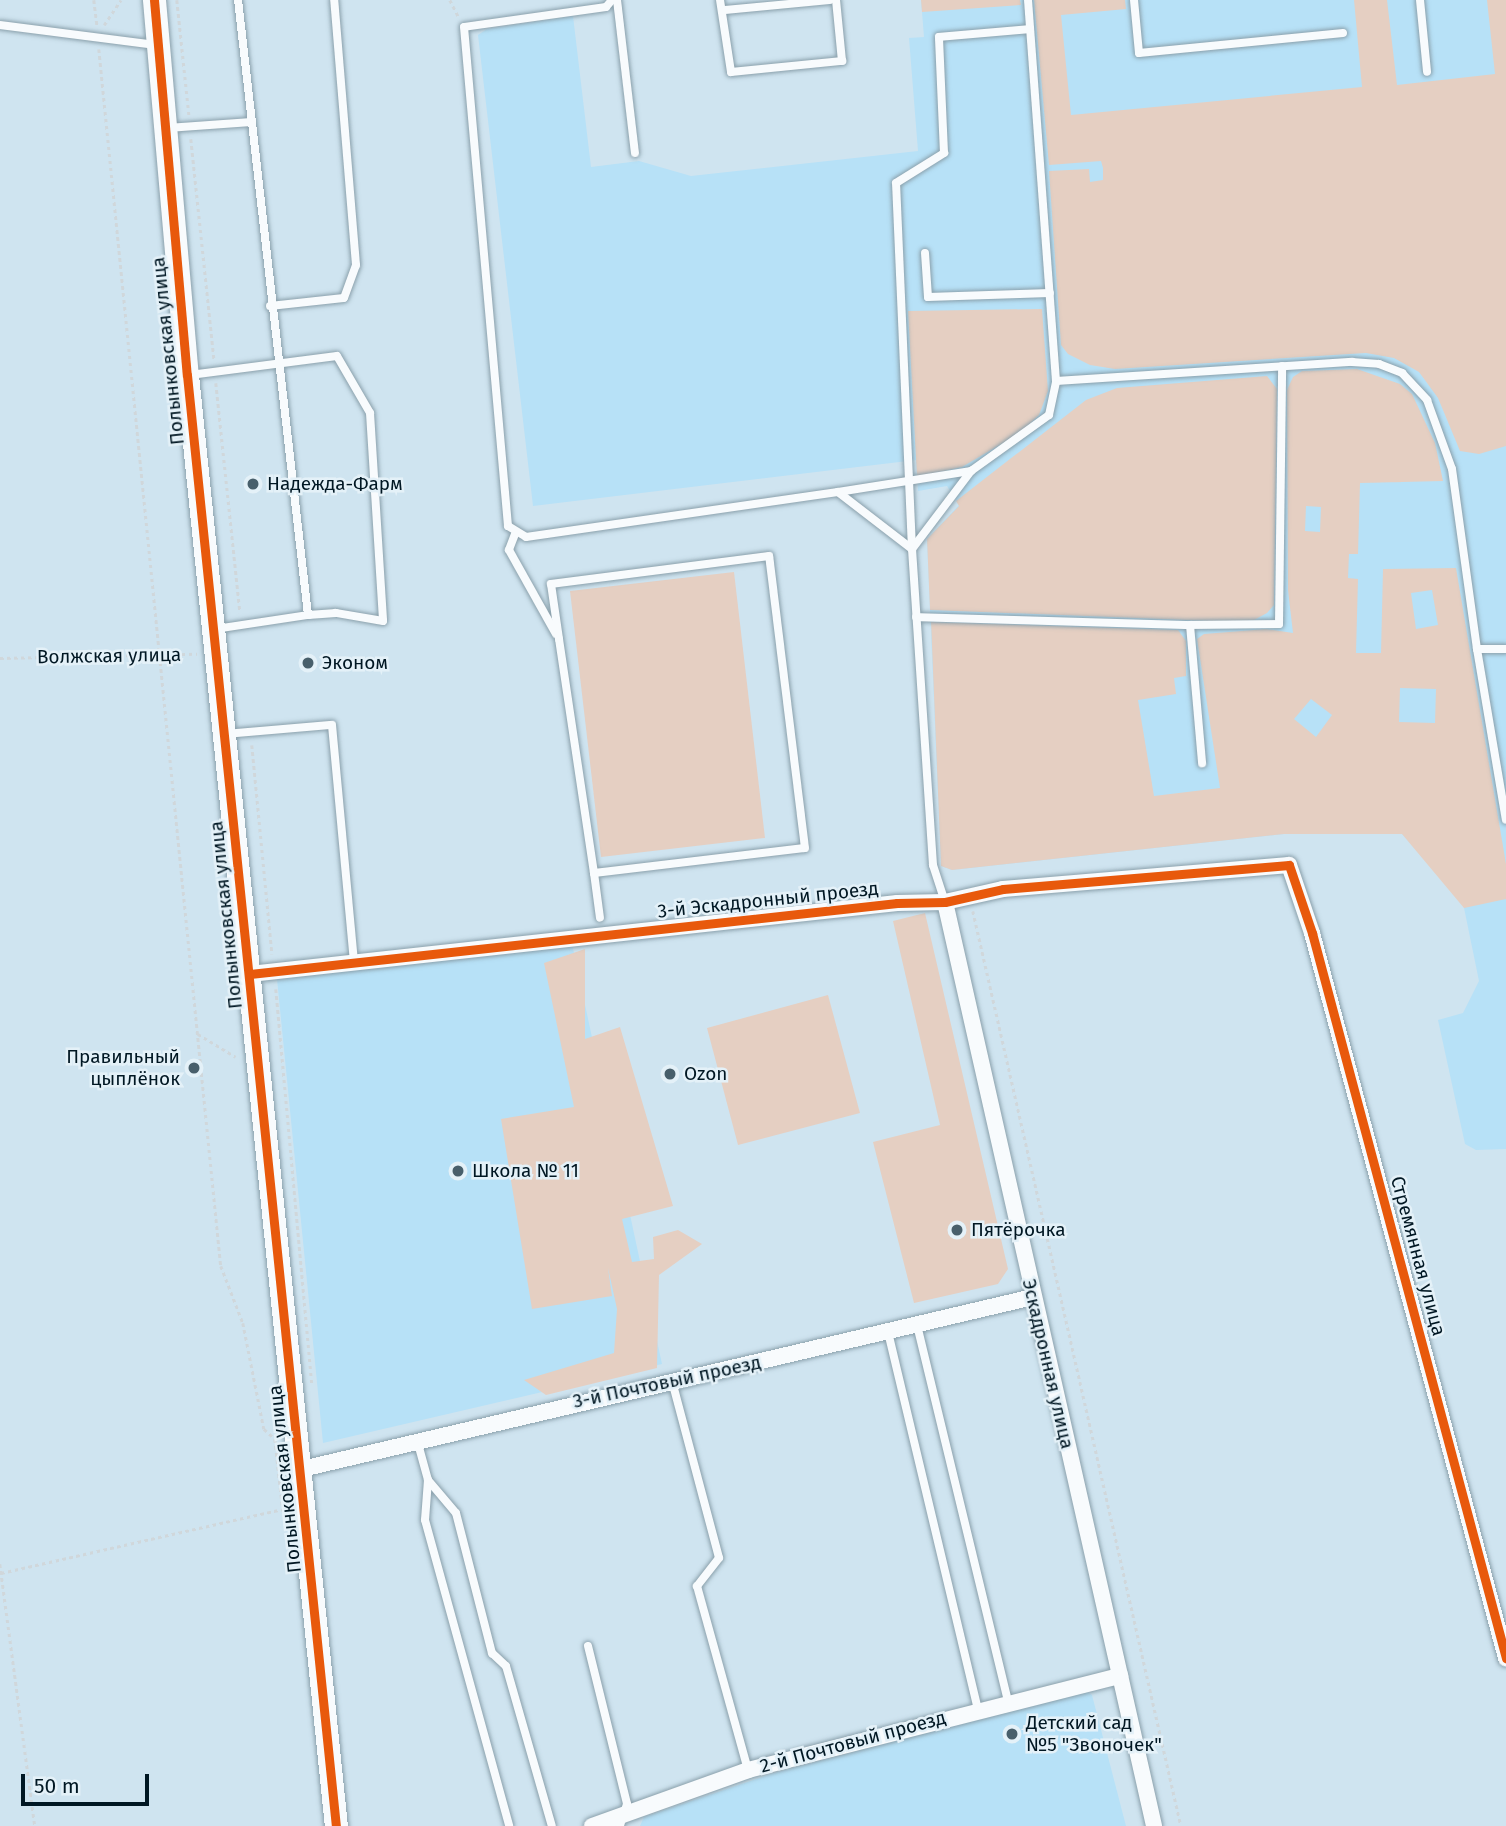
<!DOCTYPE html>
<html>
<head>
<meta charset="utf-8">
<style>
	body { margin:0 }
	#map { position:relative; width:1506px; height:1826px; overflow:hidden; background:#cfe4f0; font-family:"Fira Sans",sans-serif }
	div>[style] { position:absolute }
	.built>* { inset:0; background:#b7e1f7 }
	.green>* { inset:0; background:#e5cfc2 }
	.path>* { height:2.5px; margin-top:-1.25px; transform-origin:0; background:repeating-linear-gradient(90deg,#d0d7db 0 3.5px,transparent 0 7px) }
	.roads { filter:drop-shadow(0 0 2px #8aa0ab) drop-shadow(0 0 2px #8aa0ab) }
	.lane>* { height:8px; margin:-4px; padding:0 4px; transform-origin:4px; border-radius:4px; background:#f8fbfd }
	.street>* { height:16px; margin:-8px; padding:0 8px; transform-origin:8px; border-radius:8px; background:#f8fbfd }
	.secondary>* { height:23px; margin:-11.5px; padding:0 11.5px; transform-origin:11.5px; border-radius:11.5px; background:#f8fbfd }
	.cycleway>* { height:9px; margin:-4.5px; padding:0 4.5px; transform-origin:4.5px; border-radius:4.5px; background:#e8590c }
	.dots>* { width:19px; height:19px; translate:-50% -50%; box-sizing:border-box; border:4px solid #e4f1f8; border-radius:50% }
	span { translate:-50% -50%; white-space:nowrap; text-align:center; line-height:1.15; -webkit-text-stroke:5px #e4f1f8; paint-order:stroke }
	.street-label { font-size:19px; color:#001723 }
	.poi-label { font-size:19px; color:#001723 }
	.left { translate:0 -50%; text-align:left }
	.right { translate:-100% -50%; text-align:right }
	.scale { position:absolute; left:21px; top:1774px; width:128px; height:32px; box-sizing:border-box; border:4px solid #001723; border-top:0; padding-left:9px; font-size:21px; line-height:24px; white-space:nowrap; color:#001723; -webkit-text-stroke:5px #e4f1f8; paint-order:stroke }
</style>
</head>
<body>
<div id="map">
	<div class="built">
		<i style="clip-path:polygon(921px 0,1506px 0,1506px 1149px,1476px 1150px,1465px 1144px,1438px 1020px,1463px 1013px,1479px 981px,1463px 903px,1402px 834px,1284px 834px,952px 870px,941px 866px,927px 539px,959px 505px,947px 486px,918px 491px,916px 460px,533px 506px,478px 35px,487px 29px,573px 16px,591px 167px,639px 161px,691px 176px,918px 151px,909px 38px,924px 37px)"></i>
		<i style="clip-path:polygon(572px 944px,662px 1364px,323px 1443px,277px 979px)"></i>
		<i style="clip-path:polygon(1085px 1691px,1092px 1695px,1126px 1826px,640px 1826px,644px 1817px,774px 1773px)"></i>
	</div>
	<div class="green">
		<i style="clip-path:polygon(921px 0,1020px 0,1021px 5px,922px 12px)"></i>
		<i style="clip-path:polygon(1034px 0,1125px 0,1126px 9px,1061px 15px,1071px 115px,1362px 87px,1354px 0,1387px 0,1397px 85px,1495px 74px,1487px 0,1506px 0,1506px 446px,1479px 454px,1460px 451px,1438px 398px,1419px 372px,1394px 358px,1366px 353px,1115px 369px,1090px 365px,1068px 354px,1061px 345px,1049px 171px,1089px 169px,1090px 182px,1103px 180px,1103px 168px,1101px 161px,1049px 165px)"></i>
		<i style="clip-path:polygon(1042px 309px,1048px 391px,1039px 415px,1020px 433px,962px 467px,917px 477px,908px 311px)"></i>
		<i style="clip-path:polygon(evenodd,1357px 369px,1400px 384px,1412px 394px,1435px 443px,1443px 481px,1360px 483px,1358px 554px,1349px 554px,1348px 578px,1358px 579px,1356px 653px,1381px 653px,1383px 569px,1456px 568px,1506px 864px,1506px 899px,1464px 908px,1402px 834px,1284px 834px,952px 870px,941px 866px,931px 622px,1178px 630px,1186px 641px,1186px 676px,1174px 678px,1176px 694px,1138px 700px,1154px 796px,1220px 788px,1197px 639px,1204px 634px,1266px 629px,1293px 633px,1288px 590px,1287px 390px,1293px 377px,1302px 371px,1357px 369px,1306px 506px,1321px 507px,1320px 532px,1305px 531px,1306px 506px,1357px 369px,1432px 590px,1438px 625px,1416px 629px,1411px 593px,1432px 590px,1357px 369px,1400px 688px,1436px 689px,1435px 723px,1399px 722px,1400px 688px,1357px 369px,1311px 699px,1332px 715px,1316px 737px,1294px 719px,1311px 699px)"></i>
		<i style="clip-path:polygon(1267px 376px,1277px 389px,1274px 605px,1267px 613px,1254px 620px,1237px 622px,930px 610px,927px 539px,959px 506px,956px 501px,1086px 400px,1117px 388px)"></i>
		<i style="clip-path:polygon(734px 572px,765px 838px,601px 857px,570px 591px)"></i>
		<i style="clip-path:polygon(925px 913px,1008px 1269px,998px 1284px,914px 1303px,873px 1142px,940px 1125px,893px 921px)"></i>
		<i style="clip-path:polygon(585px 949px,585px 1039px,620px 1027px,673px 1206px,622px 1219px,632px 1262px,654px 1259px,653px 1237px,678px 1230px,702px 1244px,659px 1275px,657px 1368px,546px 1395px,524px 1380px,614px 1353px,617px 1309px,608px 1268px,612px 1296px,532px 1309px,501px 1119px,574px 1107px,544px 963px)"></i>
		<i style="clip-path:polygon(828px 995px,860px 1113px,738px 1145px,707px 1028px)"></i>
	</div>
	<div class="path">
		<i style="left:94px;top:0;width:25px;rotate:83deg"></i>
		<i style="left:177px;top:0;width:116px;rotate:84deg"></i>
		<i style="left:450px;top:0;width:20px;rotate:63deg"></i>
		<i style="left:104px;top:25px;width:30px;rotate:-56deg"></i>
		<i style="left:99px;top:49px;width:1223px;rotate:84.28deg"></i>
		<i style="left:221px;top:1266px;width:61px;rotate:68.9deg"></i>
		<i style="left:243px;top:1323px;width:108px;rotate:78.8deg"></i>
		<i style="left:264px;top:1429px;width:15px;rotate:42deg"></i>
		<i style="left:275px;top:1439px;width:71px;rotate:83.6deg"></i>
		<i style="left:191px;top:139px;width:221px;rotate:84deg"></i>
		<i style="left:216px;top:383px;width:231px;rotate:84deg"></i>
		<i style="left:0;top:658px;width:197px;rotate:-1.2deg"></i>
		<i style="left:252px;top:745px;width:210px;rotate:84.5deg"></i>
		<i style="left:973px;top:911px;width:938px;rotate:77.19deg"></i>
		<i style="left:276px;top:989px;width:396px;rotate:84.8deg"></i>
		<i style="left:198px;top:1034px;width:44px;rotate:31.2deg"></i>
		<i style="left:0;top:1564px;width:264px;rotate:82.4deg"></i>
		<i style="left:1px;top:1573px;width:288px;rotate:-12.8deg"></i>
	</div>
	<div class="roads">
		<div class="lane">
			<i style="left:612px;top:0;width:9px;rotate:131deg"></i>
			<i style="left:606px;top:7px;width:143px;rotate:172deg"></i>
			<i style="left:464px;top:27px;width:501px;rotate:84.96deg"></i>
			<i style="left:508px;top:526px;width:21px;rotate:31deg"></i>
			<i style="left:526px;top:537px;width:315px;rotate:-8.2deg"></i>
			<i style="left:838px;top:492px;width:93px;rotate:37.6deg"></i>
			<i style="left:617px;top:0;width:154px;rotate:83.3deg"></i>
			<i style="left:720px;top:0;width:73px;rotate:81.3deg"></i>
			<i style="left:731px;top:72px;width:112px;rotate:-5.7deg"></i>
			<i style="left:842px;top:61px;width:61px;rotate:-95.6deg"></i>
			<i style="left:1028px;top:0;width:382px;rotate:85.8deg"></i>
			<i style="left:1134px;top:0;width:53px;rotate:84.6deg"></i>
			<i style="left:1139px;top:53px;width:205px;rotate:-5.6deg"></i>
			<i style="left:1420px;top:0;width:72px;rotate:84.4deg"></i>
			<i style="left:725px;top:10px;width:105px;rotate:-5.4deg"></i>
			<i style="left:0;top:25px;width:157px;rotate:7.3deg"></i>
			<i style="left:168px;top:128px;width:83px;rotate:-4.1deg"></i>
			<i style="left:925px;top:253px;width:44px;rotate:86.1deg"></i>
			<i style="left:928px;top:297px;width:122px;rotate:-1.9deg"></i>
			<i style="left:270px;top:306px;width:74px;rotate:-6.2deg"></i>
			<i style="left:344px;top:298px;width:35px;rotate:-70deg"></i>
			<i style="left:356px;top:265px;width:266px;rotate:-94.7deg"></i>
			<i style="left:190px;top:375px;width:148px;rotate:-7.4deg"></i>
			<i style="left:337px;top:356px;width:66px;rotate:59.9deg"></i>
			<i style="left:370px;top:413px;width:208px;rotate:86.4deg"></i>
			<i style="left:383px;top:621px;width:48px;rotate:-170.3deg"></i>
			<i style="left:336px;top:613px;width:28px;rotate:176deg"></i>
			<i style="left:838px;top:492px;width:135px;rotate:-9deg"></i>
			<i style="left:515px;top:534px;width:17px;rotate:111deg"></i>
			<i style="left:509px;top:550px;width:96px;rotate:60.8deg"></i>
			<i style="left:912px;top:549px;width:366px;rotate:-92.5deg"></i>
			<i style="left:896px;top:183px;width:57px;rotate:-32deg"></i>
			<i style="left:944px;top:153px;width:116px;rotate:-92.5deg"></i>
			<i style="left:939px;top:37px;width:91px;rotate:-5deg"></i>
			<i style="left:916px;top:617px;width:274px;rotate:1.7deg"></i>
			<i style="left:1190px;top:625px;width:139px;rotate:85deg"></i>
			<i style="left:1190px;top:625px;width:89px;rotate:-0.6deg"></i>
			<i style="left:1279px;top:624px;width:258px;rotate:-89.3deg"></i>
			<i style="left:215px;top:629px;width:94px;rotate:-8.6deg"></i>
			<i style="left:308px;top:615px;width:619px;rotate:-96.49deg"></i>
			<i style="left:1477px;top:649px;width:173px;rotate:80.4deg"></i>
			<i style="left:226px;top:734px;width:106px;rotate:-4.9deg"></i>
			<i style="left:332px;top:725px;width:238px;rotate:84.7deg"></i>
			<i style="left:594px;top:873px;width:212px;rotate:-6.8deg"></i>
			<i style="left:805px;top:848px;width:294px;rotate:-97deg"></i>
			<i style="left:769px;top:556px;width:220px;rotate:172.7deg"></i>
			<i style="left:551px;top:584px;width:56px;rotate:81.7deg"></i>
			<i style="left:559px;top:639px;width:237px;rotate:81.5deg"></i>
			<i style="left:594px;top:873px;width:45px;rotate:82.4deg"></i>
			<i style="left:945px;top:902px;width:39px;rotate:-108deg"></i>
			<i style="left:933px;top:865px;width:317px;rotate:-93.8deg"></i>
			<i style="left:912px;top:549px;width:98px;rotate:-52.9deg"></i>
			<i style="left:971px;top:471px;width:96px;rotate:-35.7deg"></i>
			<i style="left:1049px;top:415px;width:35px;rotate:-78deg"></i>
			<i style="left:1056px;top:381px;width:297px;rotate:-3.7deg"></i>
			<i style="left:1352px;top:362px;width:27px;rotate:4deg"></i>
			<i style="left:1379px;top:364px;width:25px;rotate:21deg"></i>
			<i style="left:1402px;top:373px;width:37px;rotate:47deg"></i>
			<i style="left:1427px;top:400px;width:73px;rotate:70.1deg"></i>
			<i style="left:1452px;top:469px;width:182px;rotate:82.1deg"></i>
			<i style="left:1477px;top:649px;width:29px"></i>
			<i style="left:917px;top:1325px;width:388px;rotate:76.4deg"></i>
			<i style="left:888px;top:1332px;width:388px;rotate:76.6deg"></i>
			<i style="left:672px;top:1381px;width:183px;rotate:75.1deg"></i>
			<i style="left:719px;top:1558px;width:36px;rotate:128deg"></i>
			<i style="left:697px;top:1586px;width:191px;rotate:74.5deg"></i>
			<i style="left:417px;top:1440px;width:41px;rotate:74.6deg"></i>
			<i style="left:428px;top:1480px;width:40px;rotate:94.3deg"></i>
			<i style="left:425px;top:1520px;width:317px;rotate:74.6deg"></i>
			<i style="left:428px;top:1480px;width:43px;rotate:49.7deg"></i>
			<i style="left:456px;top:1513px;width:145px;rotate:75.6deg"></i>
			<i style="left:492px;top:1653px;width:19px;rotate:43deg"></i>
			<i style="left:506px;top:1666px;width:166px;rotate:74deg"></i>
			<i style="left:588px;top:1646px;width:163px;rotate:76.1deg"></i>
			<i style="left:627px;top:1804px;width:23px;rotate:108deg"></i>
		</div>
		<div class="street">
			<i style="left:945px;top:902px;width:947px;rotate:77.25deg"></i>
			<i style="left:250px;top:974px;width:651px;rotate:-6.26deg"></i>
			<i style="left:897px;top:903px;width:48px;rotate:-1.2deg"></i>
			<i style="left:945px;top:902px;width:59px;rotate:-12.6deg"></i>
			<i style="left:1003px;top:889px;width:287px;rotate:-4.8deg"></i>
			<i style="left:1289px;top:865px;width:72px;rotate:71.3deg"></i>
			<i style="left:1312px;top:933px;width:751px;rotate:75.02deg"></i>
			<i style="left:302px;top:1469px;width:751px;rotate:-13.24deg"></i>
			<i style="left:592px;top:1826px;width:166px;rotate:-19.7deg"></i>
			<i style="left:748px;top:1770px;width:384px;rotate:-14.2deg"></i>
		</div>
		<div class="secondary">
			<i style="left:154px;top:0;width:376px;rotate:85deg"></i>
			<i style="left:187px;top:375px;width:1459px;rotate:84.14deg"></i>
		</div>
	</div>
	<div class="cycleway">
		<i style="left:154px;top:0;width:376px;rotate:85deg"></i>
		<i style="left:187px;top:375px;width:1459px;rotate:84.14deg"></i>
		<i style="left:250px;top:974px;width:651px;rotate:-6.26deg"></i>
		<i style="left:897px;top:903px;width:48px;rotate:-1.2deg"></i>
		<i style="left:945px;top:902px;width:59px;rotate:-12.6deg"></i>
		<i style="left:1003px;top:889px;width:287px;rotate:-4.8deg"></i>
		<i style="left:1289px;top:865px;width:72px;rotate:71.3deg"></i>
		<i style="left:1312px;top:933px;width:751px;rotate:75.02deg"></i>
	</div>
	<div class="dots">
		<i style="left:253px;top:484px;background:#485f6b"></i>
		<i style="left:308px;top:663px;background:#485f6b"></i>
		<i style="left:194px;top:1068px;background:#485f6b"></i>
		<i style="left:670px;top:1074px;background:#485f6b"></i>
		<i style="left:458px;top:1171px;background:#485f6b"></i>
		<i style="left:957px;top:1230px;background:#485f6b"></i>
		<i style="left:1012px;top:1734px;background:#485f6b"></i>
	</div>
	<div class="street-label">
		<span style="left:168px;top:351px;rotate:-96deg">Полынковская улица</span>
		<span style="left:109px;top:656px;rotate:-1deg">Волжская улица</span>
		<span style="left:768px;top:900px;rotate:-6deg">3-й Эскадронный проезд</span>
		<span style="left:226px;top:915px;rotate:-96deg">Полынковская улица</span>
		<span style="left:1418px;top:1256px;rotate:75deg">Стремянная улица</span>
		<span style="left:1048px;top:1364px;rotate:77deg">Эскадронная улица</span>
		<span style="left:667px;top:1382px;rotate:-12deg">3-й Почтовый проезд</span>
		<span style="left:285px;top:1479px;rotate:-96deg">Полынковская улица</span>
		<span style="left:853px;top:1742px;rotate:-15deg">2-й Почтовый проезд</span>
	</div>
	<div class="poi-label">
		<span class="left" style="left:267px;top:484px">Надежда-Фарм</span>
		<span class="left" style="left:322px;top:663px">Эконом</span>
		<span class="right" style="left:180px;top:1068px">Правильный<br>цыплёнок</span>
		<span class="left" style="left:684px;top:1074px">Ozon</span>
		<span class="left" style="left:472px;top:1171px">Школа № 11</span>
		<span class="left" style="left:971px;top:1230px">Пятёрочка</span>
		<span class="left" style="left:1026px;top:1734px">Детский сад<br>№5 "Звоночек"</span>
	</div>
	<div class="scale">50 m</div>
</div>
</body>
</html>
